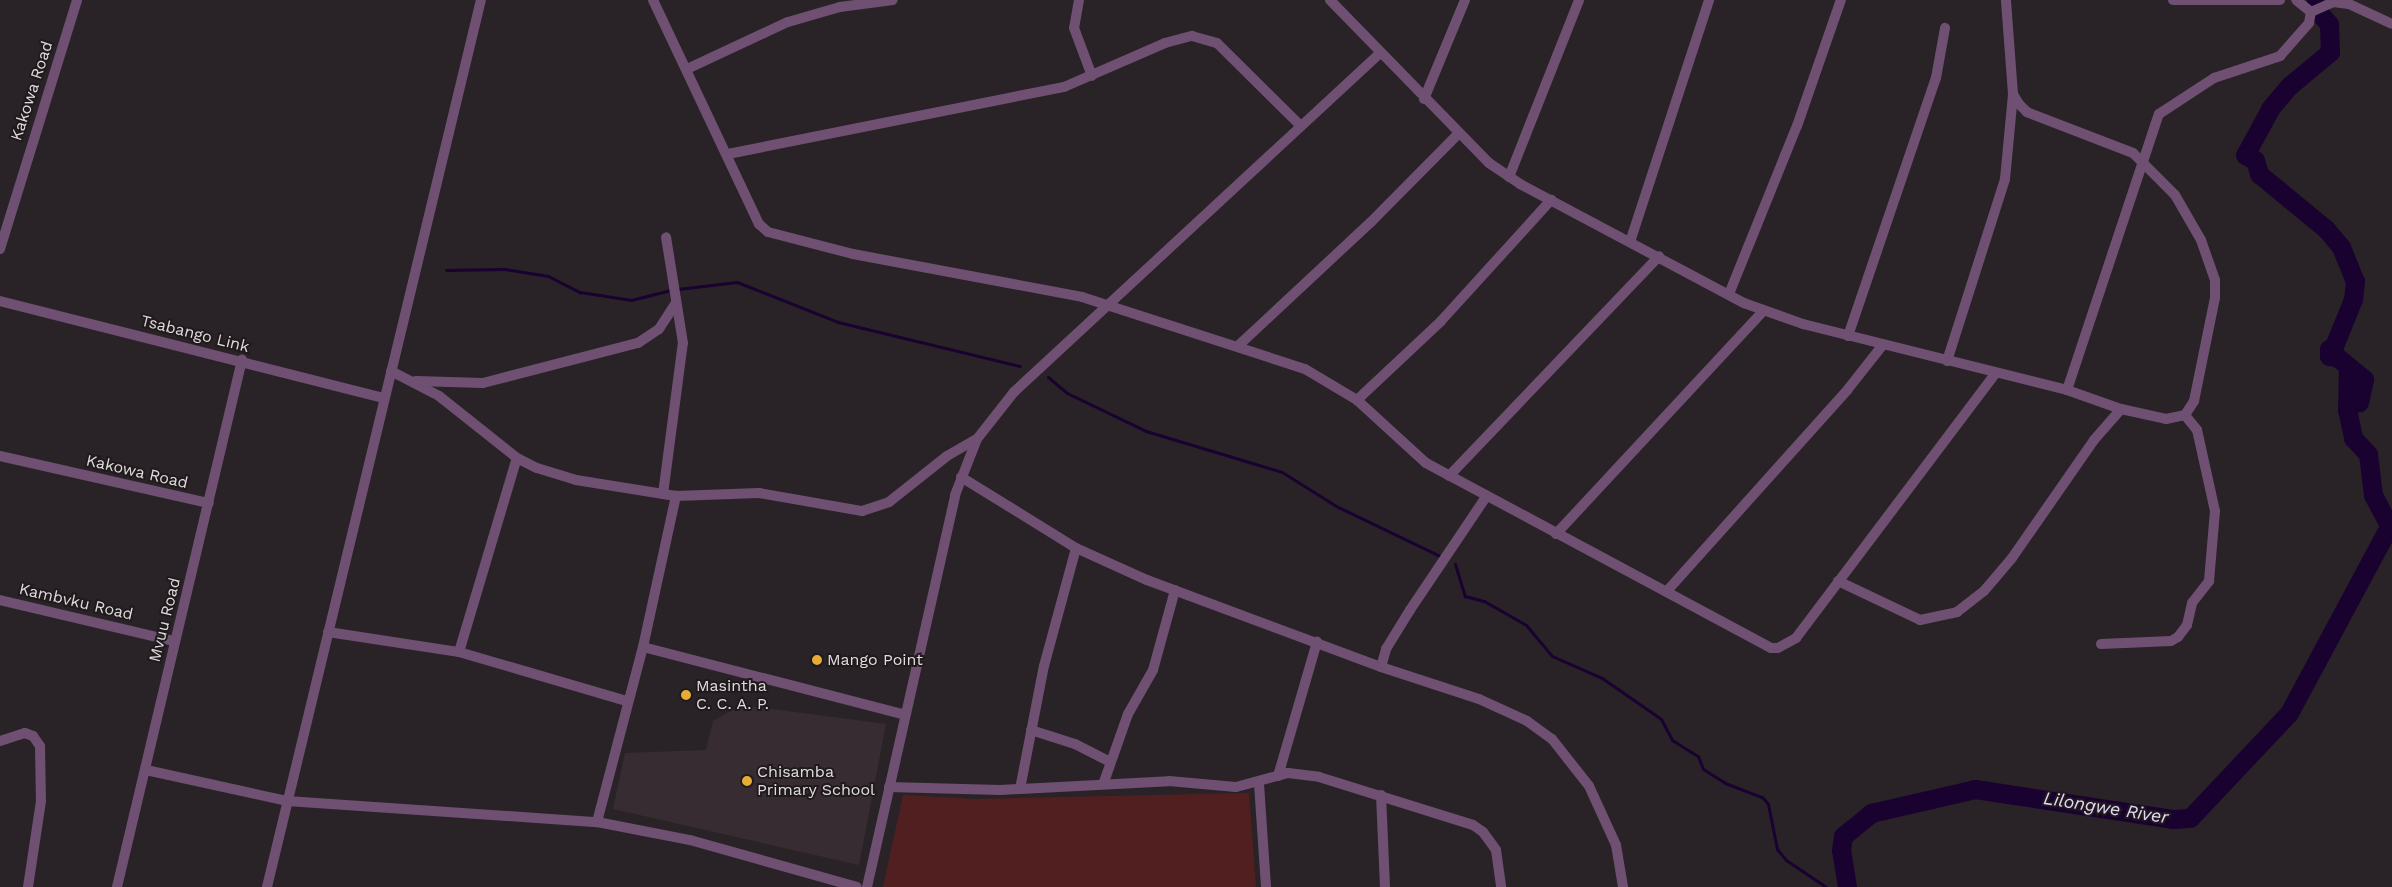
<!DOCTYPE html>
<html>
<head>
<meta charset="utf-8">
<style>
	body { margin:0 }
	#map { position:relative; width:2392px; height:887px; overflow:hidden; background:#292327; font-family:"Work Sans",sans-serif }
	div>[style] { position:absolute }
	.built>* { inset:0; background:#372c32 }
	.green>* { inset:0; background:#521f20 }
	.stream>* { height:3px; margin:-1.5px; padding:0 1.5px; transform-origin:1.5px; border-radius:1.5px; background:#1a0230 }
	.river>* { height:19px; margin:-9.5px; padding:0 9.5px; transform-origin:9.5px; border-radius:9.5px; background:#1a0230 }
	.minor>* { height:10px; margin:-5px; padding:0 5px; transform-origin:5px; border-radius:5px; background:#6f5073 }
	.dots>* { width:14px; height:14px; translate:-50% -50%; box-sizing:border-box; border:2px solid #201a1d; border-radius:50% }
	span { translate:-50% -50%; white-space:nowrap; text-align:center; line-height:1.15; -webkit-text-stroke:4px #201a1d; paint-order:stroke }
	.street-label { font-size:16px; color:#e0dcde }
	.poi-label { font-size:16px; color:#e0dcde }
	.left { translate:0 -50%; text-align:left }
	.water-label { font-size:18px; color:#e4d8f9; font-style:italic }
</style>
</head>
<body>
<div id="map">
	<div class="built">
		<i style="clip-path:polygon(741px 705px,886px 724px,859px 865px,613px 809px,625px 753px,706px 750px,713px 721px)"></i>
	</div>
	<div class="green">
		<i style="clip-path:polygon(1249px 793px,1256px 887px,883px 887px,903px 795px,973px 799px)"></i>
	</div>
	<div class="stream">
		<i style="left:446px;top:270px;width:59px;rotate:-1deg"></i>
		<i style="left:505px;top:269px;width:44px;rotate:9.2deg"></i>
		<i style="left:548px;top:276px;width:36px;rotate:27deg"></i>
		<i style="left:580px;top:292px;width:52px;rotate:8.9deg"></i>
		<i style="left:631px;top:300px;width:38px;rotate:-14deg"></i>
		<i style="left:678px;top:289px;width:59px;rotate:-6.8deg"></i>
		<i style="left:737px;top:282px;width:109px;rotate:21.6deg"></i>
		<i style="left:838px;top:322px;width:187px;rotate:13.6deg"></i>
		<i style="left:1048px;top:377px;width:25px;rotate:40deg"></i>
		<i style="left:1067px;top:393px;width:88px;rotate:25.7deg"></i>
		<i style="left:1146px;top:431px;width:142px;rotate:16.8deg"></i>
		<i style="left:1282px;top:472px;width:64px;rotate:32.2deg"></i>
		<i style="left:1336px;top:506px;width:118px;rotate:25.7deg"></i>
		<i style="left:1455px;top:564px;width:34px;rotate:73deg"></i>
		<i style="left:1465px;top:596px;width:20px;rotate:15deg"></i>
		<i style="left:1484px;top:601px;width:48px;rotate:29.7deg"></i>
		<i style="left:1526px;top:625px;width:40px;rotate:50deg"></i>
		<i style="left:1552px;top:656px;width:55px;rotate:23.7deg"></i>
		<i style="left:1602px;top:678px;width:72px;rotate:34.8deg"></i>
		<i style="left:1661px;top:719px;width:24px;rotate:62deg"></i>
		<i style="left:1672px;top:740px;width:31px;rotate:32deg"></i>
		<i style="left:1698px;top:756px;width:14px;rotate:69deg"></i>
		<i style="left:1703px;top:769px;width:26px;rotate:32deg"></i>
		<i style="left:1725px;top:783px;width:40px;rotate:21deg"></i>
		<i style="left:1762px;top:797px;width:9px;rotate:49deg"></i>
		<i style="left:1768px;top:804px;width:46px;rotate:78.7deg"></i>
		<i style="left:1777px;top:849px;width:14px;rotate:51deg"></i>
		<i style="left:1786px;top:860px;width:48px;rotate:34deg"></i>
	</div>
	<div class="river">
		<i style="left:2316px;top:0;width:11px;rotate:80deg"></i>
		<i style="left:2318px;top:11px;width:17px;rotate:50deg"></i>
		<i style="left:2329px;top:24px;width:28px;rotate:88deg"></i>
		<i style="left:2330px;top:52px;width:53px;rotate:140.3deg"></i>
		<i style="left:2289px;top:86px;width:30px;rotate:130deg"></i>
		<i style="left:2270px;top:109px;width:52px;rotate:118.5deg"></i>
		<i style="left:2245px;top:155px;width:11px;rotate:27deg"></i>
		<i style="left:2255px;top:160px;width:15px;rotate:74deg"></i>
		<i style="left:2259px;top:174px;width:87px;rotate:39.4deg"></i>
		<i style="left:2326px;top:229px;width:23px;rotate:50deg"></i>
		<i style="left:2341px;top:247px;width:37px;rotate:68deg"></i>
		<i style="left:2355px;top:281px;width:18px;rotate:96deg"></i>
		<i style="left:2353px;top:299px;width:51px;rotate:112deg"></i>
		<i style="left:2334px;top:346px;width:6px;rotate:149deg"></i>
		<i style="left:2329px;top:349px;width:7px;rotate:90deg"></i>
		<i style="left:2329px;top:356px;width:8px;rotate:7deg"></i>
		<i style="left:2337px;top:357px;width:35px;rotate:39deg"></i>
		<i style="left:2364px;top:379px;width:24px;rotate:102deg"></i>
		<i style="left:2347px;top:409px;width:30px;rotate:78deg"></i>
		<i style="left:2353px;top:438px;width:22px;rotate:47deg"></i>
		<i style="left:2368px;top:454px;width:41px;rotate:83deg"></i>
		<i style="left:2373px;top:495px;width:34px;rotate:62deg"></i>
		<i style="left:2347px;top:410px;width:43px;rotate:-88.7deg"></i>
		<i style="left:1847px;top:887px;width:37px;rotate:-99deg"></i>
		<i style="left:1841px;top:850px;width:14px;rotate:-82deg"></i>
		<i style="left:1843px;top:836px;width:36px;rotate:-39deg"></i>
		<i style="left:1871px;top:813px;width:107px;rotate:-13deg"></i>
		<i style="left:1975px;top:789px;width:201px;rotate:8.6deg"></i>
		<i style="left:2174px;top:819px;width:16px;rotate:-4deg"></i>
		<i style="left:2190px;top:818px;width:144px;rotate:-46.7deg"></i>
		<i style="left:2289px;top:713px;width:218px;rotate:-61.8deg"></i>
	</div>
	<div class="minor">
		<i style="left:653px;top:0;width:248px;rotate:64.7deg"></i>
		<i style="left:759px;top:224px;width:12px;rotate:42deg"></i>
		<i style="left:768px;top:232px;width:88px;rotate:14.5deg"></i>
		<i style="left:853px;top:254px;width:233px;rotate:10.6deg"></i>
		<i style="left:1082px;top:297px;width:234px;rotate:17.9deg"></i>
		<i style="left:1305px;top:369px;width:61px;rotate:30.8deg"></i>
		<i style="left:1357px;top:400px;width:93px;rotate:42.4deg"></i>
		<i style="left:1426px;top:463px;width:391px;rotate:28.2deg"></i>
		<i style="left:1771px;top:648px;width:7px"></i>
		<i style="left:1778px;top:648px;width:21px;rotate:-29deg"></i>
		<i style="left:1796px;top:638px;width:331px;rotate:-53deg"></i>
		<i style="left:1079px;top:0;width:28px;rotate:100deg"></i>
		<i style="left:1074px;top:28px;width:51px;rotate:69.4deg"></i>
		<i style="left:1330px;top:0;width:228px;rotate:45.7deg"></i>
		<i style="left:1489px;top:163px;width:37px;rotate:34deg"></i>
		<i style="left:1520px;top:184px;width:254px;rotate:28deg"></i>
		<i style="left:1744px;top:303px;width:63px;rotate:19.6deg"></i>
		<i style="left:1803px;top:324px;width:272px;rotate:14deg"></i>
		<i style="left:2067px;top:390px;width:57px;rotate:19.4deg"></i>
		<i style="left:2121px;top:409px;width:46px;rotate:12.5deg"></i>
		<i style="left:2166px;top:419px;width:19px;rotate:-12deg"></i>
		<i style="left:2185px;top:415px;width:17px;rotate:-57deg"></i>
		<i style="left:2194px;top:401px;width:105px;rotate:-78.5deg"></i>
		<i style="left:2215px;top:298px;width:18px;rotate:-90deg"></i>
		<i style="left:2215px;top:280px;width:42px;rotate:-109.3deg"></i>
		<i style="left:2201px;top:240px;width:52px;rotate:-120deg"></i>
		<i style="left:2175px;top:195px;width:59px;rotate:-135deg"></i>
		<i style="left:2133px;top:153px;width:114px;rotate:-158.9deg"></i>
		<i style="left:2027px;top:112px;width:11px;rotate:-135deg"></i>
		<i style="left:2019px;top:104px;width:12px;rotate:-121deg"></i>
		<i style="left:2013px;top:94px;width:94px;rotate:-94.3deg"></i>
		<i style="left:2173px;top:0;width:107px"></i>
		<i style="left:2311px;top:12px;width:24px;rotate:-24deg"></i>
		<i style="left:2333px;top:2px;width:16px;rotate:7deg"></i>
		<i style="left:2349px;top:4px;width:47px;rotate:24.9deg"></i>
		<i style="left:687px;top:69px;width:111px;rotate:-25deg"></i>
		<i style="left:788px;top:22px;width:54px;rotate:-16.1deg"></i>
		<i style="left:840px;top:7px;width:53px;rotate:-7.5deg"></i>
		<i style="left:1424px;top:99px;width:107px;rotate:-67.5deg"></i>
		<i style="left:728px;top:154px;width:343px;rotate:-11.3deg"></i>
		<i style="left:1064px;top:87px;width:110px;rotate:-23.5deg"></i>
		<i style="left:1165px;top:43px;width:28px;rotate:-15deg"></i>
		<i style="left:1192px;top:36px;width:26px;rotate:16deg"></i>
		<i style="left:1217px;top:43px;width:117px;rotate:44.7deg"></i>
		<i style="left:1509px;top:177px;width:190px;rotate:-68.4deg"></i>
		<i style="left:1630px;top:242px;width:255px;rotate:-71.9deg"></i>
		<i style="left:0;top:249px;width:261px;rotate:-72.8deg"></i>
		<i style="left:1729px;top:294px;width:181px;rotate:-68deg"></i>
		<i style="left:1797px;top:126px;width:133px;rotate:-70.8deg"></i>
		<i style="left:0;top:301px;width:395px;rotate:14.2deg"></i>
		<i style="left:1848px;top:336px;width:273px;rotate:-71.2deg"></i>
		<i style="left:1936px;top:78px;width:51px;rotate:-79.8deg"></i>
		<i style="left:1239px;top:345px;width:180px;rotate:-43deg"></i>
		<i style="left:1371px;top:222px;width:124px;rotate:-45.3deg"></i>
		<i style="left:1947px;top:361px;width:191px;rotate:-72.3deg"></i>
		<i style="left:2005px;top:179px;width:84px;rotate:-84.6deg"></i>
		<i style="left:391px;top:371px;width:54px;rotate:27.5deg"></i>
		<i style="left:439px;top:396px;width:100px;rotate:38.5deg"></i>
		<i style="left:517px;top:458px;width:22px;rotate:27deg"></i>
		<i style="left:537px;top:468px;width:41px;rotate:17.1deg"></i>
		<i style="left:576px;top:480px;width:101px;rotate:9.1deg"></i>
		<i style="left:676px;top:496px;width:83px;rotate:-2.1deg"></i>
		<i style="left:759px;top:493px;width:105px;rotate:9.9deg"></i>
		<i style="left:862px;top:511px;width:28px;rotate:-18deg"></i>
		<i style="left:889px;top:502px;width:74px;rotate:-38.4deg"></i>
		<i style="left:947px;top:456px;width:34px;rotate:-30deg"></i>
		<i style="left:416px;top:381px;width:67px;rotate:1.7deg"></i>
		<i style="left:483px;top:383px;width:160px;rotate:-14.5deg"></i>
		<i style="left:638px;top:343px;width:25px;rotate:-34deg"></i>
		<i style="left:659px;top:329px;width:31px;rotate:-57deg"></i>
		<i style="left:2067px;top:390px;width:291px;rotate:-71.6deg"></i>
		<i style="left:2159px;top:114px;width:66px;rotate:-33.2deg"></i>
		<i style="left:2214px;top:78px;width:70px;rotate:-18.4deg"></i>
		<i style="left:2280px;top:56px;width:44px;rotate:-48.7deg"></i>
		<i style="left:2309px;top:23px;width:11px;rotate:-80deg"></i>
		<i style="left:2311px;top:12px;width:19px;rotate:-141deg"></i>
		<i style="left:1357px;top:400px;width:115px;rotate:-43.2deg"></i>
		<i style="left:1441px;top:321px;width:164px;rotate:-47.7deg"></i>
		<i style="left:0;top:456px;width:214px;rotate:12.7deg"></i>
		<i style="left:1449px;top:476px;width:304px;rotate:-46.3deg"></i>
		<i style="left:961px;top:477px;width:135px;rotate:31.7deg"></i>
		<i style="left:1076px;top:548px;width:78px;rotate:24.3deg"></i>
		<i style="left:1147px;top:580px;width:250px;rotate:20.4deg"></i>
		<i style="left:1381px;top:667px;width:103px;rotate:18.1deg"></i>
		<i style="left:1479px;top:699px;width:53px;rotate:24.6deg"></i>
		<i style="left:1527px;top:721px;width:31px;rotate:36deg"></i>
		<i style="left:1552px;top:739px;width:60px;rotate:51.8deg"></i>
		<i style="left:1589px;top:786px;width:65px;rotate:65.4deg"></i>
		<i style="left:1616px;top:845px;width:43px;rotate:80.5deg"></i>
		<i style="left:663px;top:494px;width:152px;rotate:-82.5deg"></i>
		<i style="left:683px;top:343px;width:107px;rotate:-99.1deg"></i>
		<i style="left:1556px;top:534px;width:304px;rotate:-47.1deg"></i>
		<i style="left:1838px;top:581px;width:91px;rotate:25.4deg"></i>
		<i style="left:1920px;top:620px;width:38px;rotate:-12deg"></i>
		<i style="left:1957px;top:612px;width:34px;rotate:-38deg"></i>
		<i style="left:1984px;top:591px;width:43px;rotate:-49.7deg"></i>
		<i style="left:2012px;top:558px;width:144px;rotate:-55.2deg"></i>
		<i style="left:2094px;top:440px;width:41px;rotate:-48.9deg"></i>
		<i style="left:1667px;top:591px;width:271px;rotate:-48.1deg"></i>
		<i style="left:1848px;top:389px;width:55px;rotate:-51.7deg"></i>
		<i style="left:0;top:600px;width:179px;rotate:13.3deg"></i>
		<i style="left:328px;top:632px;width:133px;rotate:8.7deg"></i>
		<i style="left:459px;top:652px;width:175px;rotate:16.3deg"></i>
		<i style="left:2101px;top:644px;width:70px;rotate:-2.5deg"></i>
		<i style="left:2171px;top:641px;width:8px;rotate:-30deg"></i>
		<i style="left:2178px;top:637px;width:15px;rotate:-53deg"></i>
		<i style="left:2187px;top:625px;width:23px;rotate:-77deg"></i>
		<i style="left:2192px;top:603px;width:28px;rotate:-52deg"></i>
		<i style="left:2209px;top:581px;width:70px;rotate:-85.1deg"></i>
		<i style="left:2215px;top:511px;width:83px;rotate:-102.5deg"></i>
		<i style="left:2197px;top:430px;width:19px;rotate:-129deg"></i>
		<i style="left:643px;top:647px;width:271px;rotate:14.5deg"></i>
		<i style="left:459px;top:652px;width:202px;rotate:-73.4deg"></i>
		<i style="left:1381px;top:667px;width:19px;rotate:-74deg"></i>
		<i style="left:1386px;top:649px;width:46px;rotate:-58.4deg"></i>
		<i style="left:1410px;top:610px;width:136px;rotate:-56.1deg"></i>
		<i style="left:1031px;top:730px;width:46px;rotate:17.7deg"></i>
		<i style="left:1075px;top:744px;width:39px;rotate:27deg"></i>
		<i style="left:0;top:741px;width:26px;rotate:-18deg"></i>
		<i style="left:25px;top:733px;width:9px;rotate:21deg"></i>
		<i style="left:33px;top:736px;width:12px;rotate:55deg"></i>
		<i style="left:40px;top:746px;width:55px;rotate:89deg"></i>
		<i style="left:41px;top:801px;width:87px;rotate:98.6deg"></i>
		<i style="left:146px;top:770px;width:144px;rotate:12.4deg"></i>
		<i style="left:287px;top:801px;width:311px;rotate:3.9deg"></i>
		<i style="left:597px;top:822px;width:95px;rotate:11deg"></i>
		<i style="left:690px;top:840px;width:173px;rotate:15.7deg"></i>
		<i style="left:1278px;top:776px;width:140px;rotate:-73.8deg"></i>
		<i style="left:1104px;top:782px;width:72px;rotate:-70.6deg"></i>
		<i style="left:1128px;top:714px;width:51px;rotate:-60.4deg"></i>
		<i style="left:1153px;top:670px;width:83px;rotate:-74.6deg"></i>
		<i style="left:1259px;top:784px;width:103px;rotate:86.1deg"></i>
		<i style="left:889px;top:787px;width:111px;rotate:1.5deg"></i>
		<i style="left:1000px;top:790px;width:169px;rotate:-3deg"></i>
		<i style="left:1169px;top:781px;width:67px;rotate:5.1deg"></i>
		<i style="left:1236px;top:787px;width:54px;rotate:-15.1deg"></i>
		<i style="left:1288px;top:773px;width:31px;rotate:7deg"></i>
		<i style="left:1319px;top:777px;width:161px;rotate:17.3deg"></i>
		<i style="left:1473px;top:825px;width:12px;rotate:35deg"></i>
		<i style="left:1483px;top:832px;width:22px;rotate:54deg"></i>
		<i style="left:1496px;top:850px;width:37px;rotate:82deg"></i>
		<i style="left:1020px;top:789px;width:125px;rotate:-79deg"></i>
		<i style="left:1044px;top:666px;width:122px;rotate:-74.8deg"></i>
		<i style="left:1381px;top:795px;width:92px;rotate:87.5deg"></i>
		<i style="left:597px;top:822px;width:181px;rotate:-75.3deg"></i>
		<i style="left:643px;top:647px;width:155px;rotate:-77.7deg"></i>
		<i style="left:117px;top:887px;width:542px;rotate:-76.66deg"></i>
		<i style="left:267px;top:887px;width:912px;rotate:-76.44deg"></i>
		<i style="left:867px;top:887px;width:402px;rotate:-77.3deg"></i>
		<i style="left:955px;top:495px;width:60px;rotate:-68.6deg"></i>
		<i style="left:977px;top:439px;width:60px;rotate:-51.8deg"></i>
		<i style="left:1014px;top:392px;width:497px;rotate:-42.8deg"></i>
	</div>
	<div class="dots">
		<i style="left:817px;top:660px;background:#e6ac36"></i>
		<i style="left:686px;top:695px;background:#e6ac36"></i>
		<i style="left:747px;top:781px;background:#e6ac36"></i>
	</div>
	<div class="street-label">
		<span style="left:32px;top:91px;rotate:-72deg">Kakowa Road</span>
		<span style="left:195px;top:334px;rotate:14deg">Tsabango Link</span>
		<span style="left:137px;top:472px;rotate:13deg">Kakowa Road</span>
		<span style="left:76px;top:602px;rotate:13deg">Kambvku Road</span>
		<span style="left:165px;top:620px;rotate:-76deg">Mvuu Road</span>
	</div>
	<div class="poi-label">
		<span class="left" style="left:827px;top:660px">Mango Point</span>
		<span class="left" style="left:696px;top:695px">Masintha<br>C. C. A. P.</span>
		<span class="left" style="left:757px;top:781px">Chisamba<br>Primary School</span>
	</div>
	<div class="water-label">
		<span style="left:2106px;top:808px;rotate:9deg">Lilongwe River</span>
	</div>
</div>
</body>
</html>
